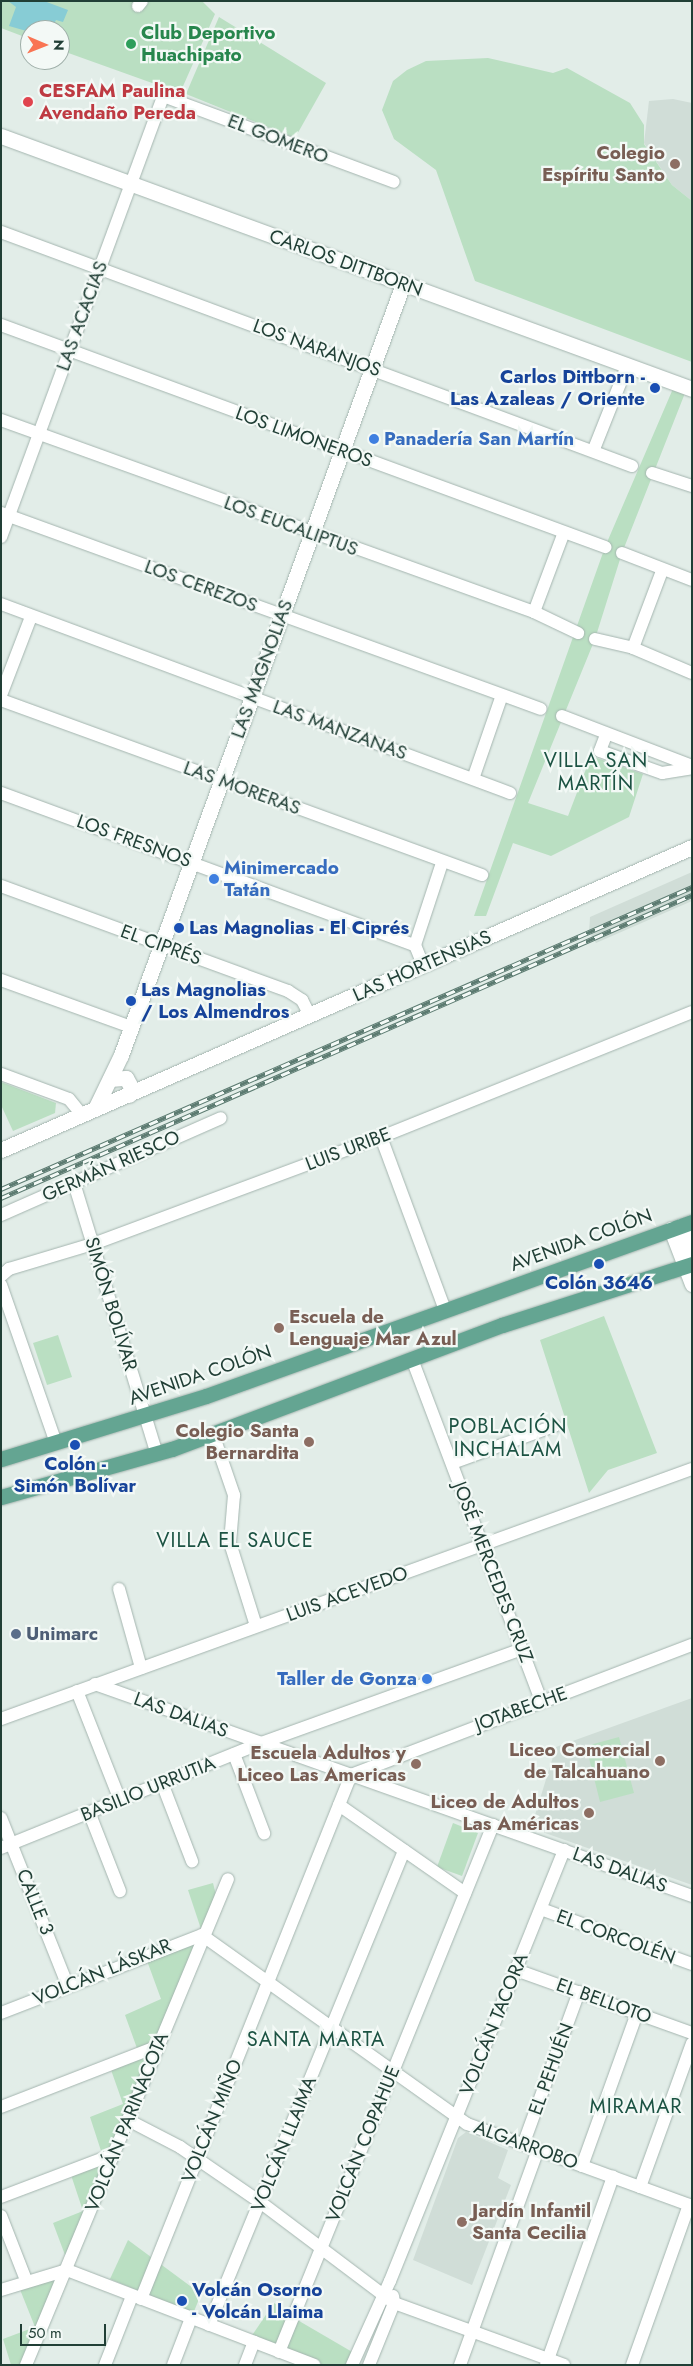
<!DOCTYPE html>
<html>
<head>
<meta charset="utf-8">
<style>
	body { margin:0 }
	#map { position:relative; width:693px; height:2366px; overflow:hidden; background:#e2ede8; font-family:Jost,sans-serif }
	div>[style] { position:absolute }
	.built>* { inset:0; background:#d0ddd7 }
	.green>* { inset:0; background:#badfc2 }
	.water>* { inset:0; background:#87ccd5 }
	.roads { filter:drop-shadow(0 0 1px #a4b5af) drop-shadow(0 0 1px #a4b5af) }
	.street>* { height:12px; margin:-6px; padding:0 6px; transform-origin:6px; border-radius:6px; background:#fff }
	.secondary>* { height:15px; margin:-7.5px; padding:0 7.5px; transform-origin:7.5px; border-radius:7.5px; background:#fff }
	.primary>* { height:15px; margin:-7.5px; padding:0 7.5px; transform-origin:7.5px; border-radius:7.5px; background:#64a592 }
	.rail>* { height:5px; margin-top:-2.5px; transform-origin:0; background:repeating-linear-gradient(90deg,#f3f9f6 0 9px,#5c7b71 0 18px); box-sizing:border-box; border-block:1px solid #5c7b71 }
	.dots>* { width:14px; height:14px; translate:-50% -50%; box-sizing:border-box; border:2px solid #f3f9f6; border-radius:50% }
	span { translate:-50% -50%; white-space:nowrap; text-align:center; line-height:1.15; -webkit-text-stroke:4.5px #f3f9f6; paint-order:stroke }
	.leisure-label { font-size:19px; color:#27864d; font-weight:700 }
	.left { translate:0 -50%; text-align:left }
	.health-label { font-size:19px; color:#be3a42; font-weight:700 }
	.street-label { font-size:19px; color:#213f36 }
	.education-label { font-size:19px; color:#785e54; font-weight:700 }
	.right { translate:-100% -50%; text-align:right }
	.transit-label { font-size:19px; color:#164399; font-weight:700 }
	.shop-label { font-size:19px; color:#366cbe; font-weight:700 }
	.service-label { font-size:19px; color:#4e5e75; font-weight:700 }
	.neighbourhood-label { font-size:20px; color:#1c5343; letter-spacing:1px }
	.frame { position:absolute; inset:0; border:2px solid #213f36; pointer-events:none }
	.north { position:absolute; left:20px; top:20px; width:50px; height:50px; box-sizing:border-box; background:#f3f9f6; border:1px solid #9fafa9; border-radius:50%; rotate:91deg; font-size:14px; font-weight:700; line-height:20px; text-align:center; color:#213f36 }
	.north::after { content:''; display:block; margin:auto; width:18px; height:22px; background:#f97554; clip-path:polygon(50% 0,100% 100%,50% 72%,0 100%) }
	.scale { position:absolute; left:20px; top:2324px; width:86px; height:22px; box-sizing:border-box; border:2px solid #213f36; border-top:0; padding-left:6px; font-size:15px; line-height:18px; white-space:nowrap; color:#213f36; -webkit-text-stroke:4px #f3f9f6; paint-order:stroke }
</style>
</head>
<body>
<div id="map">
	<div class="built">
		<i style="clip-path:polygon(673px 99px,692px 103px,692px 201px,672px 185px,644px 143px,649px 101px)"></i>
		<i style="clip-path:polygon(692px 872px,692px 901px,596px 943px,589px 932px,590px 917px)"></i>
		<i style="clip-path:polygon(692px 1698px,692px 1885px,531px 1828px,556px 1747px)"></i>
		<i style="clip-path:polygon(466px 2132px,508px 2150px,498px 2178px,511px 2185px,472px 2285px,413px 2260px,458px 2138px)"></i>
	</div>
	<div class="green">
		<i style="clip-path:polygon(1px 1px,202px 1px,215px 14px,180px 93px,60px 50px,60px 30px,30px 30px,30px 39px,1px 28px)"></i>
		<i style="clip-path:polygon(219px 17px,326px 83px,295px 138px,186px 94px)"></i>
		<i style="clip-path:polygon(488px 58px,553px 73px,567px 68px,630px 103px,644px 125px,644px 144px,672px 185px,692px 201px,692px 362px,475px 281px,436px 170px,394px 139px,382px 110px,393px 81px,407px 70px,426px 61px)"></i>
		<i style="clip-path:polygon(675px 384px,687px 388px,622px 553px,595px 639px,528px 803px,568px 816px,591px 756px,643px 774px,629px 817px,551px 856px,513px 843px,486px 916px,474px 916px,605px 547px)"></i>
		<i style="clip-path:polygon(1px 1082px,56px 1103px,55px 1113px,13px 1131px,1px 1105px)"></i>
		<i style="clip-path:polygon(604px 1316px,657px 1453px,608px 1470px,589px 1493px,540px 1340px)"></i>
		<i style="clip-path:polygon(58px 1335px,72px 1377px,47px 1385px,33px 1343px)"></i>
		<i style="clip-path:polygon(619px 1737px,634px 1793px,600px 1802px,586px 1746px)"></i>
		<i style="clip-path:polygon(453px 1823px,478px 1833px,462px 1876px,437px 1867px)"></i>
		<i style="clip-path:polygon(213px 1883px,217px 1899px,202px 1932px,188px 1890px)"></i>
		<i style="clip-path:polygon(198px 1938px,157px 2044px,138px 2051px,125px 2015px,161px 1999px,146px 1958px)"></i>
		<i style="clip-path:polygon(156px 2049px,113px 2153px,103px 2157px,90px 2117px,123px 2104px,110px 2067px)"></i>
		<i style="clip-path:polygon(112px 2155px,68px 2263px,53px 2223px,83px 2211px,70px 2172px)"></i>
		<i style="clip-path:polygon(128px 2240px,201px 2294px,193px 2314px,110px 2279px)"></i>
		<i style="clip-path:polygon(64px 2271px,25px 2365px,11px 2365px,3px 2339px,35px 2327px,19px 2287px)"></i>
		<i style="clip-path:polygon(274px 2303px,292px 2314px,278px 2348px,251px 2337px)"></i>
		<i style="clip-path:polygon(294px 2318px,354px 2353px,349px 2365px,319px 2365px,281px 2350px)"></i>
	</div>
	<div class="water">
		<i style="clip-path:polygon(44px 1px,68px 10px,63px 22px,56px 20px,51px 30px,30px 32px,9px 26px,16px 7px,8px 1px)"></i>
	</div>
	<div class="roads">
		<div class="street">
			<i style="left:138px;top:6px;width:6px;rotate:-51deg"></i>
			<i style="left:1px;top:232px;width:673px;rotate:20.35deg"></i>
			<i style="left:1px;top:325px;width:644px;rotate:20.18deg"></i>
			<i style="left:1px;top:420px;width:567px;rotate:19.81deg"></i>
			<i style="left:534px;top:612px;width:49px;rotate:25.5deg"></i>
			<i style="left:594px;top:449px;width:89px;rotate:-68.3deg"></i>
			<i style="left:652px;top:473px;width:42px;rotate:18deg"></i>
			<i style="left:1px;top:513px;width:574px;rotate:19.95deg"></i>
			<i style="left:1px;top:537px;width:470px;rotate:-69.8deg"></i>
			<i style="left:163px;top:96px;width:246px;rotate:20.4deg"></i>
			<i style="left:622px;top:553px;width:75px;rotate:21.1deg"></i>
			<i style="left:1px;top:604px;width:543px;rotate:20.37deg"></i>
			<i style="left:534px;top:612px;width:82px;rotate:-69.4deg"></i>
			<i style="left:595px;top:639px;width:39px;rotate:13deg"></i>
			<i style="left:633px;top:648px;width:64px;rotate:23deg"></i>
			<i style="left:633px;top:648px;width:82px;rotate:-69.4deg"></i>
			<i style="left:1px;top:695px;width:84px;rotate:-69deg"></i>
			<i style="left:1px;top:700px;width:512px;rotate:19.99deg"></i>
			<i style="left:562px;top:716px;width:139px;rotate:21deg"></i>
			<i style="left:606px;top:735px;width:17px;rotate:111deg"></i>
			<i style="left:600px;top:751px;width:66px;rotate:19.5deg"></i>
			<i style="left:662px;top:773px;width:30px;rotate:-9deg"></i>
			<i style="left:474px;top:776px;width:83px;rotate:-70.9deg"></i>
			<i style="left:1px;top:793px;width:441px;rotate:20.2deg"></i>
			<i style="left:415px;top:945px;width:22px;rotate:68deg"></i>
			<i style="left:1px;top:886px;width:306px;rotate:20.1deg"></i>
			<i style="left:288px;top:991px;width:17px;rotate:33deg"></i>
			<i style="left:302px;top:1000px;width:18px;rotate:63deg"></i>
			<i style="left:415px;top:945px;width:86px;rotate:-71.8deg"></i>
			<i style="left:1px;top:980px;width:138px;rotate:19.9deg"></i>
			<i style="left:1px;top:1074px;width:72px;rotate:20.2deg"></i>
			<i style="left:69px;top:1099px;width:21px;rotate:51deg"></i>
			<i style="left:381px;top:1137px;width:184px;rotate:69.7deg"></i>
			<i style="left:74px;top:1183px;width:283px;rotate:73deg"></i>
			<i style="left:1px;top:1215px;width:240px;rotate:-23.8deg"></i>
			<i style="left:1px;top:1276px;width:11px;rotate:-41deg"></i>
			<i style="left:9px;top:1269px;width:88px;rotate:-16.6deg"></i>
			<i style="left:93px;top:1244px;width:307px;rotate:-20.4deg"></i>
			<i style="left:381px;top:1137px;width:335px;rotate:-21.9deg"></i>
			<i style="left:1px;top:1285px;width:167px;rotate:70.8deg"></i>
			<i style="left:412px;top:1359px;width:366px;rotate:69.3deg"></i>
			<i style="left:213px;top:1434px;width:65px;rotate:71deg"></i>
			<i style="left:234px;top:1495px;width:48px;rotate:94.8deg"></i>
			<i style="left:230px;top:1543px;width:87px;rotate:72.6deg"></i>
			<i style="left:452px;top:1463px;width:109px;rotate:-19.9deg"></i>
			<i style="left:119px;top:1589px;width:82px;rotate:74.4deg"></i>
			<i style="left:95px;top:1684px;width:634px;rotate:19.55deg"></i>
			<i style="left:77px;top:1691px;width:117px;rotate:68.5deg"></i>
			<i style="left:1px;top:1719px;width:735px;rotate:-19.89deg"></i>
			<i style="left:234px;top:1754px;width:85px;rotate:69.2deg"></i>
			<i style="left:162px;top:1783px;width:84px;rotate:69deg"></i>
			<i style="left:339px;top:1805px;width:154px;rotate:34.9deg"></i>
			<i style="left:89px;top:1812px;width:85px;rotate:68.6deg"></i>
			<i style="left:1px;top:1818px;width:181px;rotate:68.3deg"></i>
			<i style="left:1px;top:1848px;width:280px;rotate:-22deg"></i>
			<i style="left:261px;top:1743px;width:277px;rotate:-19.8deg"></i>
			<i style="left:541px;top:1909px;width:161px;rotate:20deg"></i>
			<i style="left:516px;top:1970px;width:187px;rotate:19.7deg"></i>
			<i style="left:1px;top:2013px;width:216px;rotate:-21.2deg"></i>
			<i style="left:202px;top:1935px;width:325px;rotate:35.5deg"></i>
			<i style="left:467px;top:2124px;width:239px;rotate:20deg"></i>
			<i style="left:1px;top:2107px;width:168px;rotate:-21.2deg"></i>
			<i style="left:128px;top:2120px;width:59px;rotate:27.4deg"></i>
			<i style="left:180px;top:2147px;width:97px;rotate:34.5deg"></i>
			<i style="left:260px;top:2202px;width:168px;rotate:37deg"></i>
			<i style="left:394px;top:2303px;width:181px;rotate:20deg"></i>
			<i style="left:523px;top:2145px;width:163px;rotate:-69.9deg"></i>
			<i style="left:582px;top:2166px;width:163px;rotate:-70.2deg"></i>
			<i style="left:640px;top:2187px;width:153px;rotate:-70.1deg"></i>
			<i style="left:1px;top:2197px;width:121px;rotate:-20.8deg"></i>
			<i style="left:1px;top:2216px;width:69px;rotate:68.7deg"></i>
			<i style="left:1px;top:2290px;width:69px;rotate:-16.9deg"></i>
			<i style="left:67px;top:2270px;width:265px;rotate:21deg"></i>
			<i style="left:141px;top:2299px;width:565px;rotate:-68.16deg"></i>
			<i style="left:351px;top:1775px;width:365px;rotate:-20.9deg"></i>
			<i style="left:209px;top:2325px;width:513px;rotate:-67.64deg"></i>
			<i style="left:279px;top:2352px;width:569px;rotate:-67.9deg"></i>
			<i style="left:26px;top:2365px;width:526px;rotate:-67.43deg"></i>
			<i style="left:105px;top:2365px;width:74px;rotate:-68.6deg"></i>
			<i style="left:173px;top:2365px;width:50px;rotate:-69deg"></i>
			<i style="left:245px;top:2365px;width:25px;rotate:-69deg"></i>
			<i style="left:352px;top:2365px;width:92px;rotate:-65.7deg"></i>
			<i style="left:390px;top:2281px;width:465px;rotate:-68deg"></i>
			<i style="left:369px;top:2365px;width:67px;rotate:-68deg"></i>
			<i style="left:394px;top:2303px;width:7px;rotate:-98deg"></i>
			<i style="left:460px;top:2365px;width:229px;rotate:-70.1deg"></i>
			<i style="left:546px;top:2365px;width:200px;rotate:-70.4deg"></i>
			<i style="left:632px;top:2365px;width:170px;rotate:-70.4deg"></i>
		</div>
		<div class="secondary">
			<i style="left:1px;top:136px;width:736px;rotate:20.11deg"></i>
			<i style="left:110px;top:1079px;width:16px;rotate:-4deg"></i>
			<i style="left:126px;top:1078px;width:10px;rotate:61deg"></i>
			<i style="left:131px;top:1087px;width:8px;rotate:104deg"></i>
			<i style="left:95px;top:1109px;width:60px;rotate:-64.3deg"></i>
			<i style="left:121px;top:1055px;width:821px;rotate:-69.91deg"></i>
			<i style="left:1px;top:1150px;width:755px;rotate:-23.68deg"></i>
			<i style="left:681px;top:1226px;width:29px;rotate:68deg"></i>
			<i style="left:671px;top:1229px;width:59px;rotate:69.1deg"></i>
		</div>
		<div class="primary">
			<i style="left:1px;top:1459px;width:214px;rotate:-17.1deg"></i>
			<i style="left:206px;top:1396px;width:516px;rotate:-19.7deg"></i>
			<i style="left:1px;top:1497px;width:178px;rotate:-15.7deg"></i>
			<i style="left:172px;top:1449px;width:353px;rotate:-20.6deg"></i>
			<i style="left:502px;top:1325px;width:200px;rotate:-17.8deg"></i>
		</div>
	</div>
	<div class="rail">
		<i style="left:1px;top:1189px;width:754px;rotate:-23.61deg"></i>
		<i style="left:1px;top:1198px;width:755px;rotate:-23.68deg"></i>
	</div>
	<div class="dots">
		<i style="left:131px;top:44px;background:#2e9e5b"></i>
		<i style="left:28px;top:102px;background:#e0444e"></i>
		<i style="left:675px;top:164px;background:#8d6e63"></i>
		<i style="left:655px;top:388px;background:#1a4fb4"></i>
		<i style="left:374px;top:439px;background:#3f7fe0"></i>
		<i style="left:214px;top:879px;background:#3f7fe0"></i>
		<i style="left:179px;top:928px;background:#1a4fb4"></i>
		<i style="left:131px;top:1001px;background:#1a4fb4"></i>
		<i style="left:599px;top:1264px;background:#1a4fb4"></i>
		<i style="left:279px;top:1328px;background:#8d6e63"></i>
		<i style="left:309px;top:1442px;background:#8d6e63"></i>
		<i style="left:75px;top:1445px;background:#1a4fb4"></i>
		<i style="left:16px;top:1634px;background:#5c6f8a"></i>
		<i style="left:427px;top:1679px;background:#3f7fe0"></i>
		<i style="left:660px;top:1761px;background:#8d6e63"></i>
		<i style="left:416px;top:1764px;background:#8d6e63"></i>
		<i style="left:589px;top:1813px;background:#8d6e63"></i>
		<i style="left:462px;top:2222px;background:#8d6e63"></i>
		<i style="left:182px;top:2301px;background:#1a4fb4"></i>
	</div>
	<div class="leisure-label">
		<span class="left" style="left:141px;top:44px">Club Deportivo<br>Huachipato</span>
	</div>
	<div class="health-label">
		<span class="left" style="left:39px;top:102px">CESFAM Paulina<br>Avendaño Pereda</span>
	</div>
	<div class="street-label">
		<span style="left:278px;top:139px;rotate:21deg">EL GOMERO</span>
		<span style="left:346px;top:263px;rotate:20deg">CARLOS DITTBORN</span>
		<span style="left:82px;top:316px;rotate:-70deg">LAS ACACIAS</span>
		<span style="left:317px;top:348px;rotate:20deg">LOS NARANJOS</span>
		<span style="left:304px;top:437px;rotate:20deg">LOS LIMONEROS</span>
		<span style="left:291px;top:526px;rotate:20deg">LOS EUCALIPTUS</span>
		<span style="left:201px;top:586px;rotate:20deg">LOS CEREZOS</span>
		<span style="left:262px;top:669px;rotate:-70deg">LAS MAGNOLIAS</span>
		<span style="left:340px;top:730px;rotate:20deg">LAS MANZANAS</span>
		<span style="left:242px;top:788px;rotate:20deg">LAS MORERAS</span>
		<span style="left:134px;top:841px;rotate:20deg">LOS FRESNOS</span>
		<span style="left:161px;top:945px;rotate:20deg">EL CIPRÉS</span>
		<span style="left:422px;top:966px;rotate:-24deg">LAS HORTENSIAS</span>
		<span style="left:348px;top:1149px;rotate:-21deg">LUIS URIBE</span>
		<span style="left:111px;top:1166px;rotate:-24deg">GERMÁN RIESCO</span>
		<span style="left:581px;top:1240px;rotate:-20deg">AVENIDA COLÓN</span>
		<span style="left:111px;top:1304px;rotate:73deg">SIMÓN BOLÍVAR</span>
		<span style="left:200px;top:1375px;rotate:-19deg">AVENIDA COLÓN</span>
		<span style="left:493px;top:1572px;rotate:69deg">JOSÉ MERCEDES CRUZ</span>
		<span style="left:347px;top:1594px;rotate:-20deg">LUIS ACEVEDO</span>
		<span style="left:521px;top:1709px;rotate:-20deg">JOTABECHE</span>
		<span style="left:181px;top:1715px;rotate:20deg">LAS DALIAS</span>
		<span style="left:148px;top:1789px;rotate:-22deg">BASILIO URRUTIA</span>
		<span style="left:620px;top:1870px;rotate:20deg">LAS DALIAS</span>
		<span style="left:35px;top:1902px;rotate:68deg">CALLE 3</span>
		<span style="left:616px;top:1937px;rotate:20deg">EL CORCOLÉN</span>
		<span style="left:102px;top:1972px;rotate:-22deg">VOLCÁN LÁSKAR</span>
		<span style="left:604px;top:2001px;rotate:20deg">EL BELLOTO</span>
		<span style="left:494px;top:2024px;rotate:-68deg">VOLCÁN TACORA</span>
		<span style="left:551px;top:2069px;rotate:-70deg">EL PEHUÉN</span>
		<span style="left:212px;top:2121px;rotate:-68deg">VOLCÁN MIÑO</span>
		<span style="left:127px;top:2122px;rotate:-68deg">VOLCÁN PARINACOTA</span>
		<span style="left:284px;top:2144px;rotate:-68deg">VOLCÁN LLAIMA</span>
		<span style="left:363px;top:2144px;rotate:-68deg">VOLCÁN COPAHUE</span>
		<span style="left:526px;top:2145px;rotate:20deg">ALGARROBO</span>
	</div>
	<div class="education-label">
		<span class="right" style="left:665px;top:164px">Colegio<br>Espíritu Santo</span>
		<span class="left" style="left:289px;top:1328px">Escuela de<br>Lenguaje Mar Azul</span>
		<span class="right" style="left:299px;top:1442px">Colegio Santa<br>Bernardita</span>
		<span class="right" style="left:650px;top:1761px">Liceo Comercial<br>de Talcahuano</span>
		<span class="right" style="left:406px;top:1764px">Escuela Adultos y<br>Liceo Las Americas</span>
		<span class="right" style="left:579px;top:1813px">Liceo de Adultos<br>Las Américas</span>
		<span class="left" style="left:472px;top:2222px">Jardín Infantil<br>Santa Cecilia</span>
	</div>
	<div class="transit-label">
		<span class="right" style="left:645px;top:388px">Carlos Dittborn -<br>Las Azaleas / Oriente</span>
		<span class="left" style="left:189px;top:928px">Las Magnolias - El Ciprés</span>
		<span class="left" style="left:141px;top:1001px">Las Magnolias<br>/ Los Almendros</span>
		<span style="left:599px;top:1283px">Colón 3646</span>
		<span style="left:75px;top:1475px">Colón -<br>Simón Bolívar</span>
		<span class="left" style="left:192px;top:2301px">Volcán Osorno<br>- Volcán Llaima</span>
	</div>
	<div class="shop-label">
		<span class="left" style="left:384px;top:439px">Panadería San Martín</span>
		<span class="left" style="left:224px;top:879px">Minimercado<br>Tatán</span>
		<span class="right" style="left:417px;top:1679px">Taller de Gonza</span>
	</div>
	<div class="service-label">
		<span class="left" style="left:26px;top:1634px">Unimarc</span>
	</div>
	<div class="neighbourhood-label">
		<span style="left:596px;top:772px">VILLA SAN<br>MARTÍN</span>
		<span style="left:508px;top:1438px">POBLACIÓN<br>INCHALAM</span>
		<span style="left:235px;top:1540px">VILLA EL SAUCE</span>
		<span style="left:316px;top:2039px">SANTA MARTA</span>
		<span style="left:636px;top:2106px">MIRAMAR</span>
	</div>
	<div class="frame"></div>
	<div class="north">N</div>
	<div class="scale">50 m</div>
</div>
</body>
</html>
